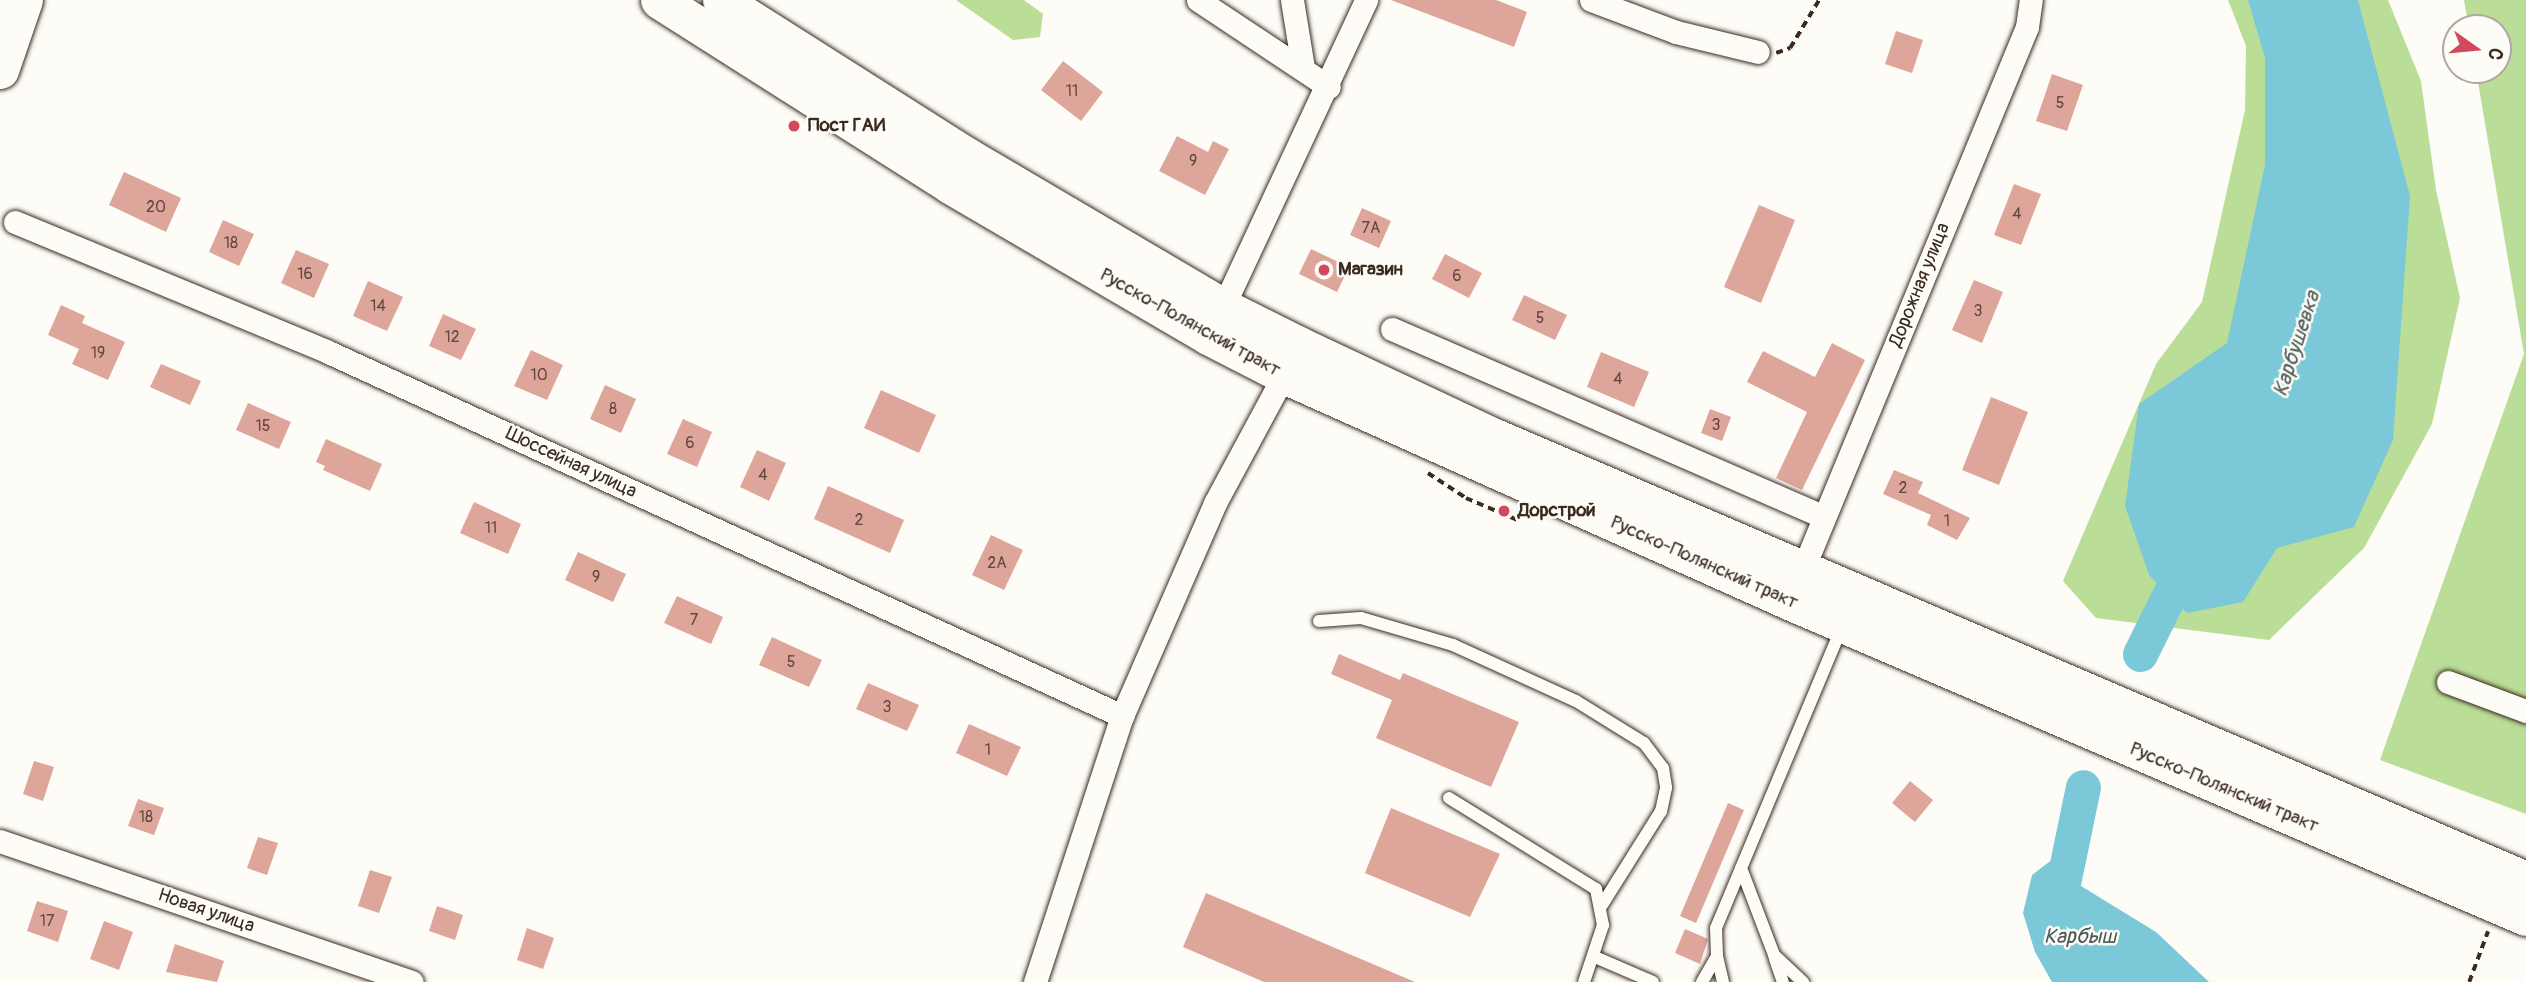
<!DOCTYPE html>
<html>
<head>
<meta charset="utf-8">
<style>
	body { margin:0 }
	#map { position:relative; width:2526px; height:982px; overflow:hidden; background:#fdfcf7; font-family:Pangolin,sans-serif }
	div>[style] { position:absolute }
	.green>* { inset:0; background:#badd98 }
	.water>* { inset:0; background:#7bc8d9 }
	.river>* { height:35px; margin:-17.5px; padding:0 17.5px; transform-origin:17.5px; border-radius:17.5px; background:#7bc8d9 }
	.building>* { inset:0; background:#dea59a }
	.path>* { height:3.5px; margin-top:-1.75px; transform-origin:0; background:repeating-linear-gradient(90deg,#3b2a1e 0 7px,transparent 0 12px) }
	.roads { filter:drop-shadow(0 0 2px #3b2a1e) drop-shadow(0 0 2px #3b2a1e) }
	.lane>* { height:12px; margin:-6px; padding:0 6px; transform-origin:6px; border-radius:6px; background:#fdfcf7 }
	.street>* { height:23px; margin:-11.5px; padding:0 11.5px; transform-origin:11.5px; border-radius:11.5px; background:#fdfcf7 }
	.primary>* { height:37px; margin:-18.5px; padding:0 18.5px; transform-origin:18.5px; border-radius:18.5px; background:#fdfcf7 }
	.highway>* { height:38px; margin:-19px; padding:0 19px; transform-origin:19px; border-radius:19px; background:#fdfcf7 }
	.dots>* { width:19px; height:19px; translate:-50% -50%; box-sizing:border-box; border:4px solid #fdfcf7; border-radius:50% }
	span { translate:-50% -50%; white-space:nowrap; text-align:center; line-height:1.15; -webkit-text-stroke:5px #fdfcf7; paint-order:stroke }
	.number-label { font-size:16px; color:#64493d }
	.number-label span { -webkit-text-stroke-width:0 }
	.poi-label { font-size:19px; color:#3b2a1e; font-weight:700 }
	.left { translate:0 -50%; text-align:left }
	.street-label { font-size:19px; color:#3b2a1e }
	.water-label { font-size:21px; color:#4e5956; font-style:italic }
	.north { position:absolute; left:2442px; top:14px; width:70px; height:70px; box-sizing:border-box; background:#fdfcf7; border:2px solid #afa8a0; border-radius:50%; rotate:105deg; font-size:19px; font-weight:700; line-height:28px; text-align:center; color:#3b2a1e }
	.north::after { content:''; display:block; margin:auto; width:24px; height:32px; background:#d1495b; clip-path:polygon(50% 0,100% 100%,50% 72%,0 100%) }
</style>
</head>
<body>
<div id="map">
	<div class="green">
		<i style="clip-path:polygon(956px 0,1024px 0,1043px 14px,1040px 37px,1013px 40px)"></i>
		<i style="clip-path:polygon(2228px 0,2388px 0,2421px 81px,2436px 190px,2460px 298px,2432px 424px,2364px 548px,2269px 640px,2096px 618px,2063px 581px,2156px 364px,2202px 302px,2245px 110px,2246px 46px)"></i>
		<i style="clip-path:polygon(2464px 0,2526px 0,2526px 814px,2380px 760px,2524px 354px,2476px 70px,2498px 70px,2498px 28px,2469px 28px)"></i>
	</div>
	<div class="water">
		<i style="clip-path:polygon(2248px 0,2358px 0,2410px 196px,2393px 440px,2354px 527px,2277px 548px,2243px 602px,2187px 613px,2149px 575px,2125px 506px,2139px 404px,2227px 343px,2265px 165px,2265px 58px)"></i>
		<i style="clip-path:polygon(2074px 843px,2081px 886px,2156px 932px,2209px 982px,2052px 982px,2035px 952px,2023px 913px,2032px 875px)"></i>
	</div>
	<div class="river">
		<i style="left:2140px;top:654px;width:115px;rotate:-63.7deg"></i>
		<i style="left:2061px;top:893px;width:108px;rotate:-78.3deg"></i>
	</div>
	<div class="building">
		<i style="clip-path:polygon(1391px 0,1496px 0,1527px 12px,1514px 47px)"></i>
		<i style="clip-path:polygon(1896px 31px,1923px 40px,1912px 73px,1885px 64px)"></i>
		<i style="clip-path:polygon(1063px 61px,1103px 92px,1081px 121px,1041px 90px)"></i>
		<i style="clip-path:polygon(2052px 74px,2083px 85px,2067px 131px,2036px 121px)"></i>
		<i style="clip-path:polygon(1177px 136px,1208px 152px,1213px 141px,1229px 149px,1205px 195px,1159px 171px)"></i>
		<i style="clip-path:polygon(124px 172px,181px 198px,166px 232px,109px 205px)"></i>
		<i style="clip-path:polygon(2014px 184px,2041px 194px,2021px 245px,1994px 235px)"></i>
		<i style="clip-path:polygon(1759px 205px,1795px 220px,1761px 303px,1724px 287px)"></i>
		<i style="clip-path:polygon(1362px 208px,1391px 221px,1379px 248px,1350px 235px)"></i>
		<i style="clip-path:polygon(223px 220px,254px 234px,239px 266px,209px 252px)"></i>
		<i style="clip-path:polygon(1311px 249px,1349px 267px,1337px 292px,1299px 274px)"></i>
		<i style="clip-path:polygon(296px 250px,329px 264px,314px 298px,281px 283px)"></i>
		<i style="clip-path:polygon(1445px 254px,1482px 273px,1469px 298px,1432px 279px)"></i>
		<i style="clip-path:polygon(1974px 280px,2003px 292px,1982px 343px,1952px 330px)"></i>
		<i style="clip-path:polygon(368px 281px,403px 297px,387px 331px,353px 316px)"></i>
		<i style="clip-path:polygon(1524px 295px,1567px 315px,1555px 340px,1512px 320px)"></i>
		<i style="clip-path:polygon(61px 305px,85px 316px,82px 323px,125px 342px,108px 380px,72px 364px,79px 349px,48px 335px)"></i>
		<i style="clip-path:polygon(443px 314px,476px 329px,461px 360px,429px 346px)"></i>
		<i style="clip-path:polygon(1832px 343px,1865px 360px,1802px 490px,1776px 478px,1807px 412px,1747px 382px,1763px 351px,1815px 377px)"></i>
		<i style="clip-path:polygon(531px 350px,563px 365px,547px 400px,514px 386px)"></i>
		<i style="clip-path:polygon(1601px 352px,1649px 372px,1634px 407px,1587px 387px)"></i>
		<i style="clip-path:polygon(161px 364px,201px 381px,190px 405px,150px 387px)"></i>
		<i style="clip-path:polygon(605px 385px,636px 399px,621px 433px,590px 419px)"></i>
		<i style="clip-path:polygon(881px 390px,936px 415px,919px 453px,864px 428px)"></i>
		<i style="clip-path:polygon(1991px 397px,2028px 412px,1999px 485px,1962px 470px)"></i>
		<i style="clip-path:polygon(248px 403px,291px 422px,279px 449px,236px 430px)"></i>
		<i style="clip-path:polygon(1710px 409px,1731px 417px,1722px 441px,1701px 433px)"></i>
		<i style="clip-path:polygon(683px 419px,712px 432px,697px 467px,667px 454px)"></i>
		<i style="clip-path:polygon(326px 439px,382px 464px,370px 491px,323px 470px,325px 466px,316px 462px)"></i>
		<i style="clip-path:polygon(757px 450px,786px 463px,769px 501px,740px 487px)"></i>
		<i style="clip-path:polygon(1894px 470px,1923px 482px,1918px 493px,1970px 518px,1957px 540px,1927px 525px,1931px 515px,1883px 494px)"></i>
		<i style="clip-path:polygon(828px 486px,904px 520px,890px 553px,814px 519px)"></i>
		<i style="clip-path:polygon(474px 502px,521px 524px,508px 554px,460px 533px)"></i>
		<i style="clip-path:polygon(991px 535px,1023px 550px,1004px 590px,972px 575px)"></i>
		<i style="clip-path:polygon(578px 552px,626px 574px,613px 602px,565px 580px)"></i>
		<i style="clip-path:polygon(677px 596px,723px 617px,711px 644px,664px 623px)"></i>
		<i style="clip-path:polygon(772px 637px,822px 660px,809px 687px,759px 665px)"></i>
		<i style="clip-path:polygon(1339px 654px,1400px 680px,1403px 673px,1519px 722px,1491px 787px,1376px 738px,1392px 700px,1331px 674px)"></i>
		<i style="clip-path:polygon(868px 683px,919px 705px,907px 731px,856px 709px)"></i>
		<i style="clip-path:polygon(969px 724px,1021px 747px,1007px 776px,956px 753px)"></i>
		<i style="clip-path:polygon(34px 761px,54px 767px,43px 801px,23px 794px)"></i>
		<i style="clip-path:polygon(1910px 781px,1933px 800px,1915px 822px,1892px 803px)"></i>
		<i style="clip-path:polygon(138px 799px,164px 808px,154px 835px,128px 826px)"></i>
		<i style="clip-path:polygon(1728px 803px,1744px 810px,1696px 923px,1680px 916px)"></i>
		<i style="clip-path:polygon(1391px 808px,1500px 854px,1470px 917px,1365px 873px)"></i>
		<i style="clip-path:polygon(258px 837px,278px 843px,267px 875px,247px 868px)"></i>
		<i style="clip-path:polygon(370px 870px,392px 877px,379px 913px,358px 906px)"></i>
		<i style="clip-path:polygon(1206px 893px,1415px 982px,1264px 982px,1183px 947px)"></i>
		<i style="clip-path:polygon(37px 901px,68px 911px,58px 942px,27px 931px)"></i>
		<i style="clip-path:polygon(437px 906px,463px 915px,455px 940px,429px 931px)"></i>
		<i style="clip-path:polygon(104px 921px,133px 932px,119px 970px,90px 959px)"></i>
		<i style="clip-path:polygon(527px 928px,554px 938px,543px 969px,517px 960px)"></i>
		<i style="clip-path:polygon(1685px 929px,1708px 939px,1700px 964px,1675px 953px)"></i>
		<i style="clip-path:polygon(175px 944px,224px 961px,217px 982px,166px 972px)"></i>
	</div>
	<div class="path">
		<i style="left:1776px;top:53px;width:15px;rotate:-20deg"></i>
		<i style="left:1790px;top:48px;width:56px;rotate:-58.9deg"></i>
		<i style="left:1428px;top:473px;width:45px;rotate:33.3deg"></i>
		<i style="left:1466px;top:498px;width:59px;rotate:23.1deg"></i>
		<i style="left:2469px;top:982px;width:54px;rotate:-69.6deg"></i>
	</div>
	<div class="roads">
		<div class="lane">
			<i style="left:1319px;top:621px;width:42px;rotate:-4.1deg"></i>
			<i style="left:1361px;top:618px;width:96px;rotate:16.4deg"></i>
			<i style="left:1453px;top:645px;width:135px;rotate:24.5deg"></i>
			<i style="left:1576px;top:701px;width:80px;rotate:31.7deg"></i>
			<i style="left:1644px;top:743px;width:31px;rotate:53deg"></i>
			<i style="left:1663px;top:768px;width:20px;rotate:81deg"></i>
			<i style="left:1666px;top:788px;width:24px;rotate:102deg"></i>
			<i style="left:1661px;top:811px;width:111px;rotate:122.1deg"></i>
			<i style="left:1449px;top:798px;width:173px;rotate:31.8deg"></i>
			<i style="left:1596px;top:889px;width:37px;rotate:79deg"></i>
			<i style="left:1603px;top:925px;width:60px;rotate:108.4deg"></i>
			<i style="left:1741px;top:868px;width:93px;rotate:69.2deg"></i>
			<i style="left:1774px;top:955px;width:40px;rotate:43deg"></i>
			<i style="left:1717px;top:956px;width:27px;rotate:77deg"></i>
			<i style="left:1595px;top:957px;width:63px;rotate:23.3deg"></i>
			<i style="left:1775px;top:959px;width:24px;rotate:71deg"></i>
			<i style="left:1702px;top:982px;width:30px;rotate:-60deg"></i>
			<i style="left:1717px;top:956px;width:28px;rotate:-92deg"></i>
			<i style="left:1716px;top:928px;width:326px;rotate:-67.3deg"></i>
		</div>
		<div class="street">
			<i style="left:1198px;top:0;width:157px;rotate:33.6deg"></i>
			<i style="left:1292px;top:0;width:69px;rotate:80.8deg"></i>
			<i style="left:1591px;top:0;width:91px;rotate:20.6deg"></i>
			<i style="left:1676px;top:32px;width:84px;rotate:13.7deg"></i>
			<i style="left:15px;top:222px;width:337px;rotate:22.5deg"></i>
			<i style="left:326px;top:351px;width:876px;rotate:24.63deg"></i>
			<i style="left:1223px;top:307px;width:339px;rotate:-65deg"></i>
			<i style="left:1392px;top:329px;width:471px;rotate:23.5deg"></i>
			<i style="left:1803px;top:569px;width:586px;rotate:-67.55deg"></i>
			<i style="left:2027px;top:27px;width:27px;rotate:-82deg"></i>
			<i style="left:2448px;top:682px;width:83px;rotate:20.4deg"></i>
			<i style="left:0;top:841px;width:435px;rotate:18.9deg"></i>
			<i style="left:1035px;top:982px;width:280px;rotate:-71.9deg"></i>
			<i style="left:1122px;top:716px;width:232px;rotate:-66.4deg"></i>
			<i style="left:1215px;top:503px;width:145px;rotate:-61.7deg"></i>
		</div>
		<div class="primary">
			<i style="left:659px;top:0;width:345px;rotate:32.4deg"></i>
			<i style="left:950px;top:185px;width:299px;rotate:30.3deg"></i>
			<i style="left:1208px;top:336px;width:85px;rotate:27.2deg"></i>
			<i style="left:1284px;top:375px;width:563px;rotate:24.11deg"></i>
			<i style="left:1798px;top:605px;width:792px;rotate:23.2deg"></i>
			<i style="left:721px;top:0;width:291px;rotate:32.4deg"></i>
			<i style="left:967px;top:156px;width:297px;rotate:30.5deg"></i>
			<i style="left:1223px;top:307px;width:85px;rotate:26.6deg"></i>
			<i style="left:1299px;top:345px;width:219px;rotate:25.2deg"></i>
			<i style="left:1497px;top:438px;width:1120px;rotate:23.25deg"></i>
			<i style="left:0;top:70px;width:74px;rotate:-71.1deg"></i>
		</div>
		<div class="highway">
			<i style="left:0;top:24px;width:25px;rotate:-74deg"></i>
		</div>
	</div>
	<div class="dots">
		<i style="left:794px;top:126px;background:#d1495b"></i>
		<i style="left:1324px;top:270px;background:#d1495b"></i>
		<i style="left:1504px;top:511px;background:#d1495b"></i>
	</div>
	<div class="number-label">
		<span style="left:1072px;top:91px">11</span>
		<span style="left:2060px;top:103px">5</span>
		<span style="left:1193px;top:161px">9</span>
		<span style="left:156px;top:207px">20</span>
		<span style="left:2017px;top:214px">4</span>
		<span style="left:1371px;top:228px">7А</span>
		<span style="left:231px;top:243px">18</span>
		<span style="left:305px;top:274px">16</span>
		<span style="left:1457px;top:276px">6</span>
		<span style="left:378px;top:306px">14</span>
		<span style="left:1978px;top:311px">3</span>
		<span style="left:1540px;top:318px">5</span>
		<span style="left:452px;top:337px">12</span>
		<span style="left:98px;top:353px">19</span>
		<span style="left:539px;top:375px">10</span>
		<span style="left:1618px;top:379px">4</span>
		<span style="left:613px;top:409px">8</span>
		<span style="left:1716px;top:425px">3</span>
		<span style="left:263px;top:426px">15</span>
		<span style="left:690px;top:443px">6</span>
		<span style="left:763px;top:475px">4</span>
		<span style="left:1903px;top:488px">2</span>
		<span style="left:859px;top:520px">2</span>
		<span style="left:1947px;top:521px">1</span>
		<span style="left:491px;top:528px">11</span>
		<span style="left:997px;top:563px">2А</span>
		<span style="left:596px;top:577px">9</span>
		<span style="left:694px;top:620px">7</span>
		<span style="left:791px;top:662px">5</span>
		<span style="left:887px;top:707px">3</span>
		<span style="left:988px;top:750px">1</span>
		<span style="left:146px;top:817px">18</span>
		<span style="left:47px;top:921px">17</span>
	</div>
	<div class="poi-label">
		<span class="left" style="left:808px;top:126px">Пост ГАИ</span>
		<span class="left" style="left:1338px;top:270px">Магазин</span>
		<span class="left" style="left:1518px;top:511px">Дорстрой</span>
	</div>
	<div class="street-label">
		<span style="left:1920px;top:285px;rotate:-68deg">Дорожная улица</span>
		<span style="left:1190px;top:323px;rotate:29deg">Русско-Полянский тракт</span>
		<span style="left:571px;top:463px;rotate:25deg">Шоссейная улица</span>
		<span style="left:1704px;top:563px;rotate:24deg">Русско-Полянский тракт</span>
		<span style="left:2224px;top:788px;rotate:23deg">Русско-Полянский тракт</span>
		<span style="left:206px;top:911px;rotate:19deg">Новая улица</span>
	</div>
	<div class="water-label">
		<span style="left:2297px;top:344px;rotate:-72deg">Карбушевка</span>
		<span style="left:2080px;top:937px">Карбыш</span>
	</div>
	<div class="north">С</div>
</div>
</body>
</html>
